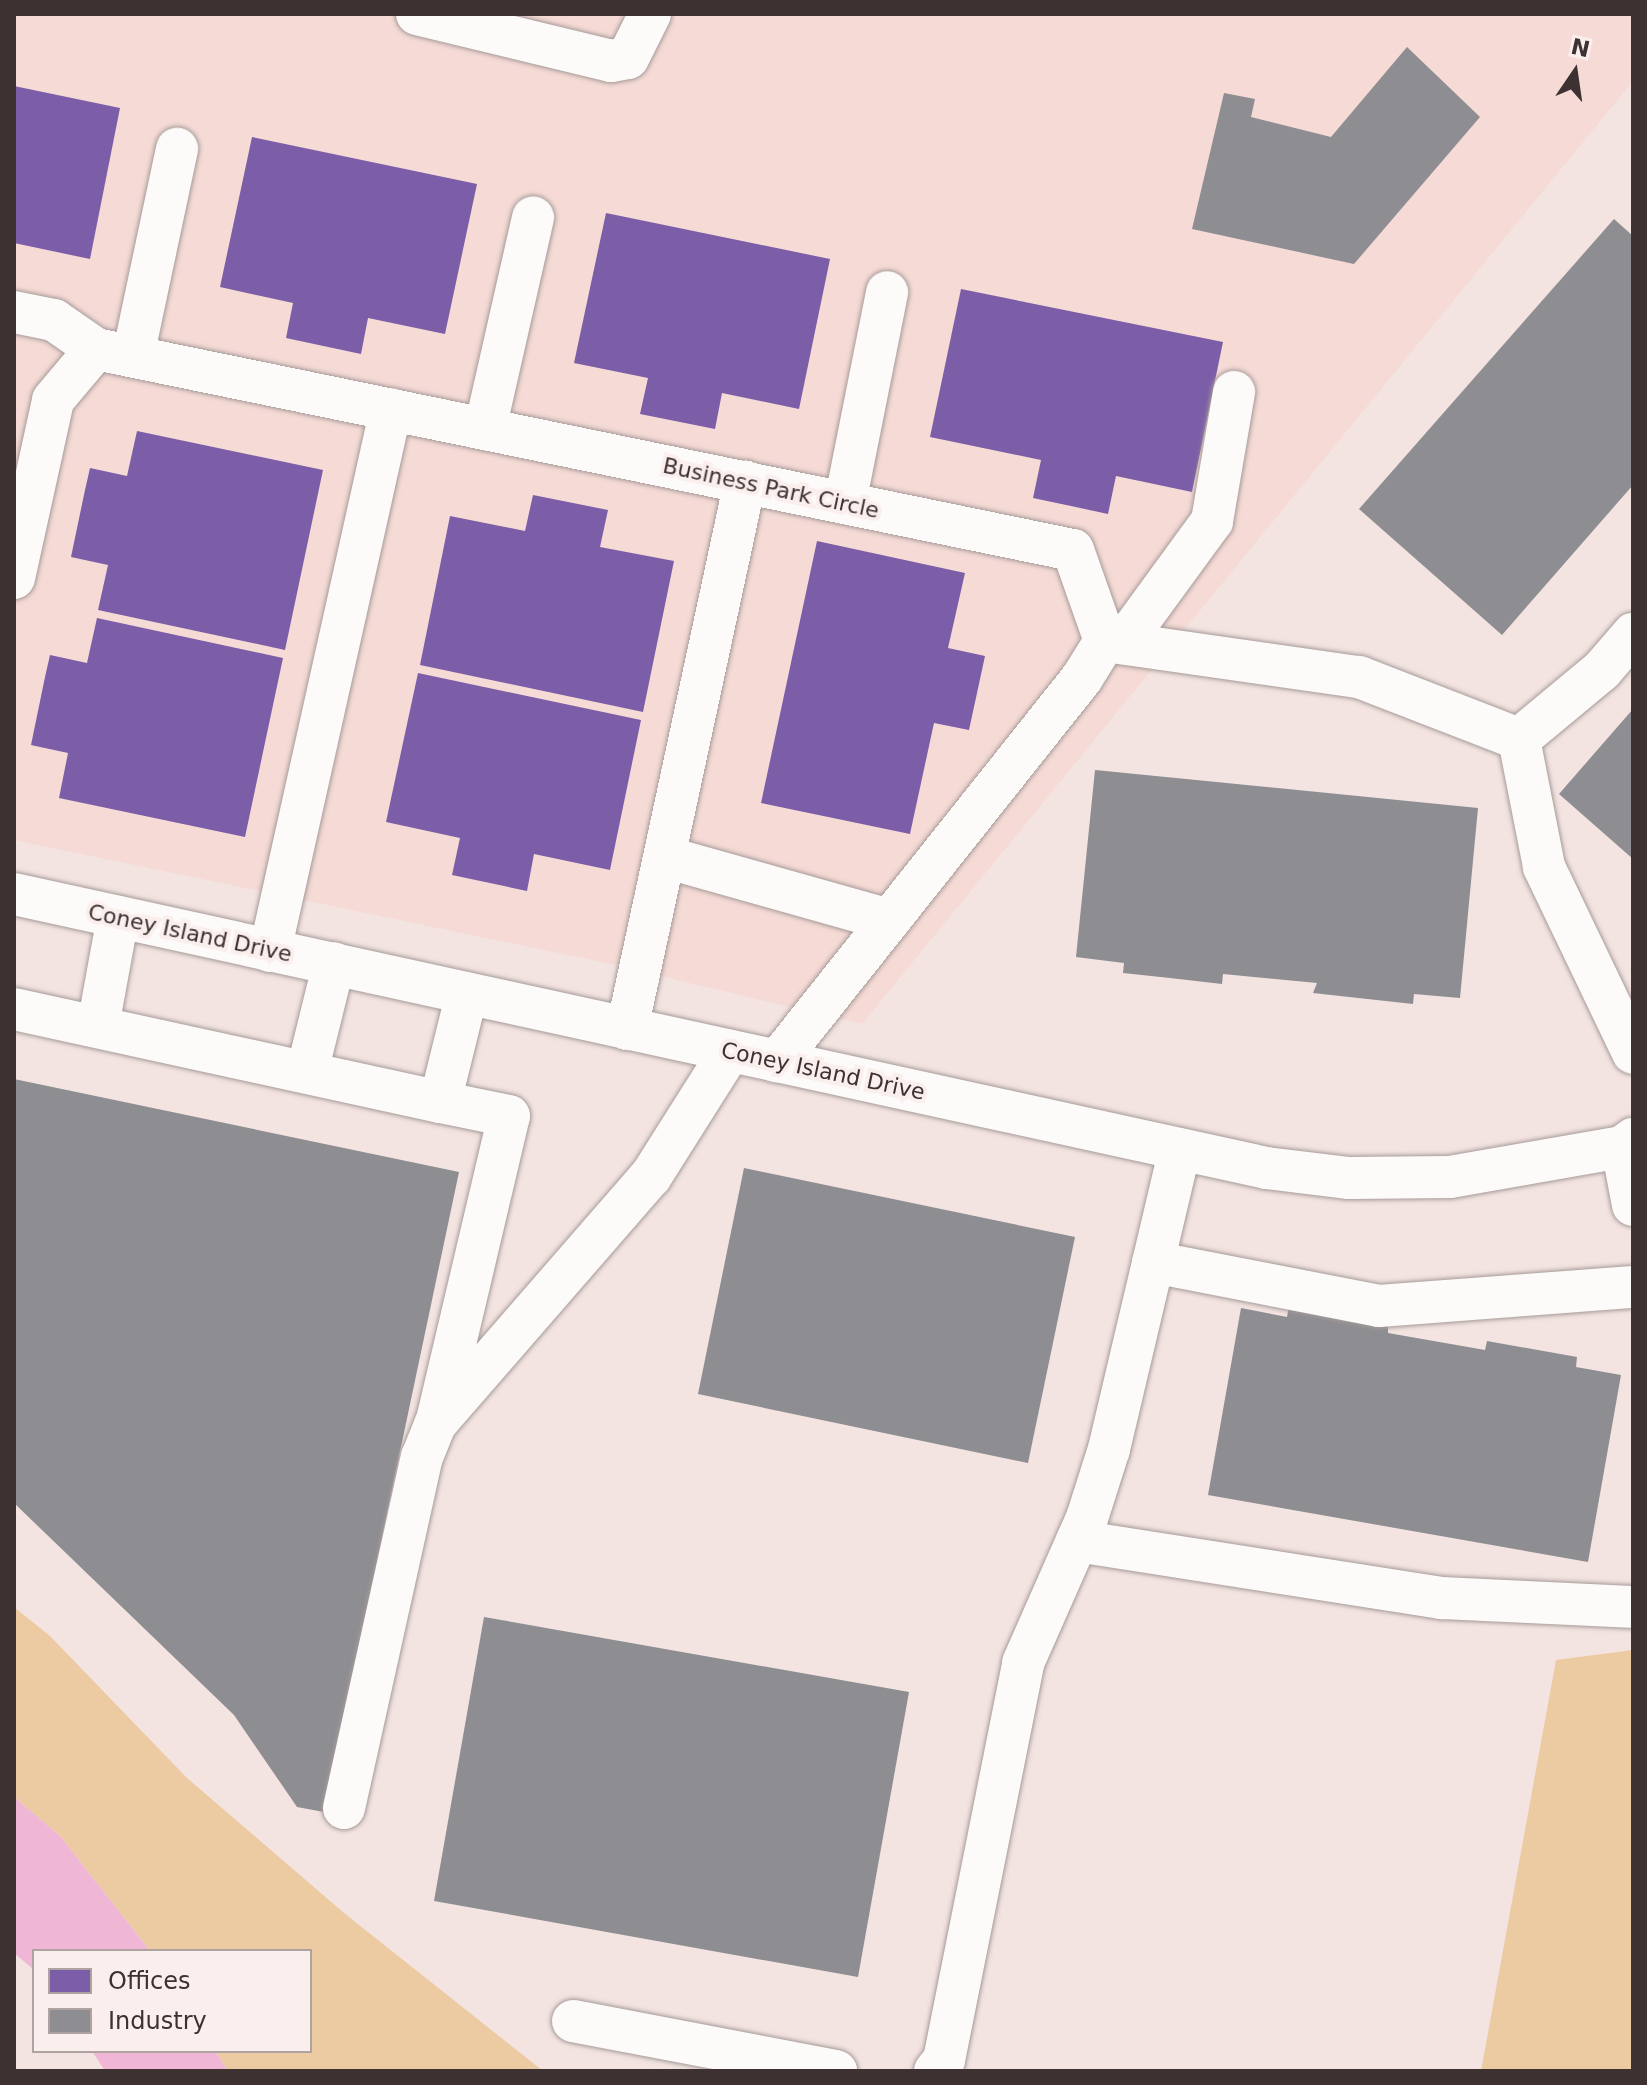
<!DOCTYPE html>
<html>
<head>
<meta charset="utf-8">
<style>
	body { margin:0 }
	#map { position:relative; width:1647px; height:2085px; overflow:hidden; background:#f3e4e1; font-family:"DejaVu Sans",sans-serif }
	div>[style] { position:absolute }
	.built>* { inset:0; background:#f5dad5 }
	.green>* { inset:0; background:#eccba3 }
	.water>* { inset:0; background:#efb6d6 }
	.offices>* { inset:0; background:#7b5ea7 }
	.industry>* { inset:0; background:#8d8d92 }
	.roads { filter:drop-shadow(0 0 2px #a69b99) drop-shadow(0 0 2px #a69b99) }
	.minor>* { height:42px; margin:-21px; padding:0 21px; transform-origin:21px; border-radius:21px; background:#fdfbfa }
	span { translate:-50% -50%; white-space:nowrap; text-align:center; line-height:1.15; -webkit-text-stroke:8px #fbefee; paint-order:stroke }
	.street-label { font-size:22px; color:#3d3231 }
	.frame { position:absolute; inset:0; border:16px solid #3d3231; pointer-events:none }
	.legend { position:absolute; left:32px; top:1949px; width:280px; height:104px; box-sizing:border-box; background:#fbefee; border:2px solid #afa3a2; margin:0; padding:10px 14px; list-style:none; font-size:24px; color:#3d3231 }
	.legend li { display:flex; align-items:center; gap:16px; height:40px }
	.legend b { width:40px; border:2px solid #afa3a2 }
	.north { position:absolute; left:1535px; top:32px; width:80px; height:80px; -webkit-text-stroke:6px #fbefee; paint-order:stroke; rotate:13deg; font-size:22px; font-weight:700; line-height:32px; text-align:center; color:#3d3231 }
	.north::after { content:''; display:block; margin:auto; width:28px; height:36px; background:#3d3231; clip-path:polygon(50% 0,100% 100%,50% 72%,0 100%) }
</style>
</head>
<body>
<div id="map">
	<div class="built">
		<i style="clip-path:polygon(14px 14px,1633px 14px,1633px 81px,862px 1024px,602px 962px,14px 840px)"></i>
	</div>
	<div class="green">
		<i style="clip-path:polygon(14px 1607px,50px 1636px,187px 1778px,344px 1913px,543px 2071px,228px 2071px,215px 2051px,310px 2051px,310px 1951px,150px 1951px,60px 1836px,14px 1797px)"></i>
		<i style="clip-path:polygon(1633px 1650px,1633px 2071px,1481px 2071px,1556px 1660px)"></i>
	</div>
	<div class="water">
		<i style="clip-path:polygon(14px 1797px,60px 1836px,150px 1951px,34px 1951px,34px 1970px,14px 1953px)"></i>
		<i style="clip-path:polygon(92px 2051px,215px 2051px,228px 2071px,105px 2071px)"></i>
	</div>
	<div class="offices">
		<i style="clip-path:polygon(14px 86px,120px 108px,90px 259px,14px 243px)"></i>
		<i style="clip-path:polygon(252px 137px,477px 184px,445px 334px,368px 318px,361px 354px,286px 338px,293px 303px,220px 287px)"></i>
		<i style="clip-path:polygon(606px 213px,830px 259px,799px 409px,722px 393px,715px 429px,640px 414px,648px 378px,574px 363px)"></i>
		<i style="clip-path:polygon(961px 289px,1223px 342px,1192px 492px,1116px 476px,1108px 514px,1071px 506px,1033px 498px,1041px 460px,930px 437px)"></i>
		<i style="clip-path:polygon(137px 431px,323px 470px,285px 650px,98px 610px,108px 565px,71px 557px,85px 490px,90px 468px,127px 476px)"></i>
		<i style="clip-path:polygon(533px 495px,608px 510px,600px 547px,674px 561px,643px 712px,420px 665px,450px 516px,525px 531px)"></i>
		<i style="clip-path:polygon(817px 541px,965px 573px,948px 648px,985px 656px,969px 730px,934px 723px,910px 834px,761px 803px)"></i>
		<i style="clip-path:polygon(97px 618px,283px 658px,245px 837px,59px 798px,68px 753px,31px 745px,45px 677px,50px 655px,87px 663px)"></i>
		<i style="clip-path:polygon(418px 673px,641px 720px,610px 870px,534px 854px,527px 891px,452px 875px,460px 838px,386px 822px)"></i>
	</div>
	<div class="industry">
		<i style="clip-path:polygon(1407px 47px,1480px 117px,1354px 264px,1192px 229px,1224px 93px,1255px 99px,1251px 117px,1331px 137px)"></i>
		<i style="clip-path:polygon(1614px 219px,1633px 236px,1633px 485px,1502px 635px,1359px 509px)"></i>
		<i style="clip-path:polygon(1633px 709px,1633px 859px,1559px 794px)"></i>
		<i style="clip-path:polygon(1095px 770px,1478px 808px,1460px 998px,1414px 994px,1413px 1004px,1313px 993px,1317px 983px,1223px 974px,1222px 984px,1170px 978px,1123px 973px,1124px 963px,1076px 957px)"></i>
		<i style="clip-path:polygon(14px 1079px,459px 1172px,324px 1812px,297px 1807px,234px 1715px,14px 1503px)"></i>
		<i style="clip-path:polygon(744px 1168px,1075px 1237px,1028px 1463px,698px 1394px)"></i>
		<i style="clip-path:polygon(1289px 1306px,1388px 1324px,1388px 1333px,1485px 1350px,1487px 1341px,1577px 1357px,1576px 1367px,1621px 1375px,1588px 1562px,1208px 1495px,1241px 1308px,1287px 1317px)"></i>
		<i style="clip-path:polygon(484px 1617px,909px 1692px,858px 1977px,434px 1901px)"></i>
	</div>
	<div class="roads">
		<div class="minor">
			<i style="left:417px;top:14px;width:200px;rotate:13.6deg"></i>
			<i style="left:611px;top:61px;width:17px;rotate:-10deg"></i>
			<i style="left:628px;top:58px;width:49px;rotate:-63.4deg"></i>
			<i style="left:14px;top:312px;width:41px;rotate:11.3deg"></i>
			<i style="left:54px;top:320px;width:51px;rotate:34.6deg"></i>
			<i style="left:133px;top:356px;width:212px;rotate:-78deg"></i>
			<i style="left:485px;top:429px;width:217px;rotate:-77.2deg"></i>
			<i style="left:845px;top:503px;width:215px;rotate:-78.7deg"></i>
			<i style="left:14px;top:578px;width:182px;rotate:-77.6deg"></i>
			<i style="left:53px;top:400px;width:67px;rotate:-49.9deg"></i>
			<i style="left:96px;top:349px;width:997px;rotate:11.63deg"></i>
			<i style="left:1073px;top:550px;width:96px;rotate:70.6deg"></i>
			<i style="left:1105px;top:641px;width:44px;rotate:121.9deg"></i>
			<i style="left:1082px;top:678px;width:490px;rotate:128.5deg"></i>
			<i style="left:1105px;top:641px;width:257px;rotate:8.1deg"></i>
			<i style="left:1359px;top:677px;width:172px;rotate:21.2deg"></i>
			<i style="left:1519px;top:739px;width:130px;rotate:78.9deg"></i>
			<i style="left:1544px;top:867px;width:206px;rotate:64.4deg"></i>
			<i style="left:1123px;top:643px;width:151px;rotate:-53.9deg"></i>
			<i style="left:1212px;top:521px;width:131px;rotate:-80.3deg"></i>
			<i style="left:1519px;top:739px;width:108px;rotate:-39.7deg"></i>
			<i style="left:1602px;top:670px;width:48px;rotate:-49.3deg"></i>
			<i style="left:665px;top:857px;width:233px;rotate:15.7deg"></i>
			<i style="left:14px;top:894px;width:1282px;rotate:12.34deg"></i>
			<i style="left:1266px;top:1168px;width:84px;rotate:6.9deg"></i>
			<i style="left:1349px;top:1178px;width:101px;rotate:-0.6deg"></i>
			<i style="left:1450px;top:1177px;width:175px;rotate:-9.9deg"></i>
			<i style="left:1622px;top:1147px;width:14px;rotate:-36deg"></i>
			<i style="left:270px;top:951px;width:555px;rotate:-77.42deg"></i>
			<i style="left:14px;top:1009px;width:436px;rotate:12.3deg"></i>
			<i style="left:440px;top:1102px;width:112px;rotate:-76.1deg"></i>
			<i style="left:98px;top:1026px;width:111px;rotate:-79.6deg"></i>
			<i style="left:627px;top:1029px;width:560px;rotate:-77.83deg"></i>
			<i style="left:307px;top:1072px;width:112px;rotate:-76.1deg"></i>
			<i style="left:1622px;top:1147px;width:59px;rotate:79.3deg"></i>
			<i style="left:1153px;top:1262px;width:230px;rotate:11deg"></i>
			<i style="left:1379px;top:1306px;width:255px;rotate:-4.3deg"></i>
			<i style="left:438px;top:1416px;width:308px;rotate:-76.7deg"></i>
			<i style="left:509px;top:1116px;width:70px;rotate:-168.5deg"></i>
			<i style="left:1077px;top:1541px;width:369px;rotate:8.9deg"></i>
			<i style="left:1442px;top:1598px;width:189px;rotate:2.7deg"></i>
			<i style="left:344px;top:1808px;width:360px;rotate:-77.5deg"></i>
			<i style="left:422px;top:1457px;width:37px;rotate:-68deg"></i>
			<i style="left:436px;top:1423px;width:327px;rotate:-49deg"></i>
			<i style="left:651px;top:1176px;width:148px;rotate:-57.7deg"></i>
			<i style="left:573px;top:2021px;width:268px;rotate:10.8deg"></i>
			<i style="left:935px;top:2071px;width:14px;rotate:-51deg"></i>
			<i style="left:944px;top:2060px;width:405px;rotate:-78.7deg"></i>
			<i style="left:1023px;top:1663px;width:158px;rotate:-66.2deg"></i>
			<i style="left:1087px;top:1518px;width:72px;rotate:-72.3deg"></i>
			<i style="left:1109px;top:1449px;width:308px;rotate:-76.7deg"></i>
		</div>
	</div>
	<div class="street-label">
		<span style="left:771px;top:488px;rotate:12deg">Business Park Circle</span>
		<span style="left:190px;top:933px;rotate:12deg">Coney Island Drive</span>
		<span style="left:823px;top:1071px;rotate:12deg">Coney Island Drive</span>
	</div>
	<div class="frame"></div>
	<ul class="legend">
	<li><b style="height:22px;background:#7b5ea7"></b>Offices</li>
	<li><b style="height:22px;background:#8d8d92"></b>Industry</li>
	</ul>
	<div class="north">N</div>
</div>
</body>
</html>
